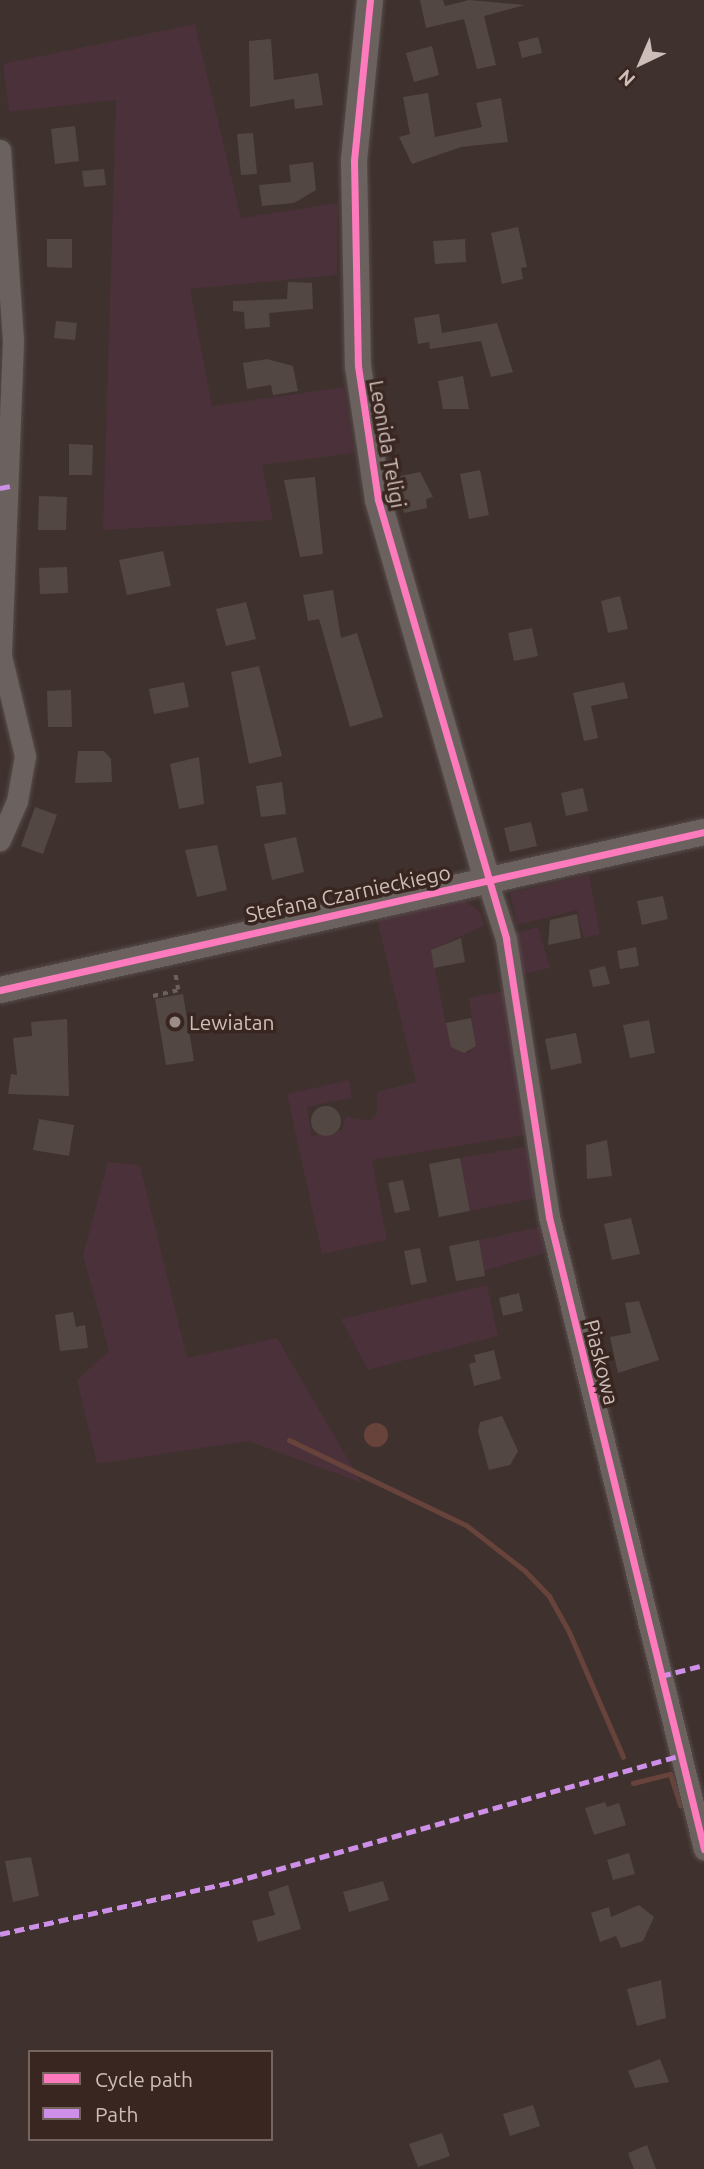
<!DOCTYPE html>
<html>
<head>
<meta charset="utf-8">
<style>
	body { margin:0 }
	#map { position:relative; width:704px; height:2169px; overflow:hidden; background:#3f312e; font-family:Ubuntu,sans-serif }
	div>[style] { position:absolute }
	.green>* { inset:0; background:#4b313a }
	.water>* { inset:0; background:#68433b }
	.round { border-radius:50% }
	.stream>* { height:5px; margin:-2.5px; padding:0 2.5px; transform-origin:2.5px; border-radius:2.5px; background:#68433b }
	.building>* { inset:0; background:#534744 }
	.path>* { height:3.5px; margin-top:-1.75px; transform-origin:0; background:repeating-linear-gradient(90deg,#6a605f 0 5px,transparent 0 10px) }
	.roads { filter:drop-shadow(0 0 2px #574d4b) drop-shadow(0 0 2px #574d4b) }
	.minor>* { height:21px; margin:-10.5px; padding:0 10.5px; transform-origin:10.5px; border-radius:10.5px; background:#6b625f }
	.tertiary>* { height:26px; margin:-13px; padding:0 13px; transform-origin:13px; border-radius:13px; background:#6b625f }
	.quiet>* { height:5px; margin-top:-2.5px; transform-origin:0; background:repeating-linear-gradient(90deg,#ce8fe9 0 10px,transparent 0 15px) }
	.cycleway>* { height:7px; margin:-3.5px; padding:0 3.5px; transform-origin:3.5px; border-radius:3.5px; background:#fd7abc }
	.dots>* { width:19px; height:19px; translate:-50% -50%; box-sizing:border-box; border:4px solid #3a2621; border-radius:50% }
	span { translate:-50% -50%; white-space:nowrap; text-align:center; line-height:1.15; -webkit-text-stroke:7px #3a2621; paint-order:stroke }
	.street-label { font-size:21px; color:#cdbeba }
	.poi-label { font-size:21px; color:#cdbeba }
	.left { translate:0 -50%; text-align:left }
	.legend { position:absolute; left:28px; top:2050px; width:245px; height:91px; box-sizing:border-box; background:#3a2621; border:2px solid #75635e; margin:0; padding:9px 12px; list-style:none; font-size:21px; color:#cdbeba }
	.legend li { display:flex; align-items:center; gap:14px; height:35px }
	.legend b { width:35px; border:2px solid #75635e }
	.north { position:absolute; left:606px; top:28px; width:70px; height:70px; -webkit-text-stroke:5px #3a2621; paint-order:stroke; rotate:224deg; font-size:19px; font-weight:700; line-height:28px; text-align:center; color:#cdbeba }
	.north::after { content:''; display:block; margin:auto; width:24px; height:32px; background:#cdbeba; clip-path:polygon(50% 0,100% 100%,50% 72%,0 100%) }
</style>
</head>
<body>
<div id="map">
	<div class="green">
		<i style="clip-path:polygon(195px 24px,241px 218px,338px 203px,337px 275px,190px 289px,212px 406px,344px 387px,354px 453px,262px 465px,273px 520px,103px 530px,116px 100px,9px 112px,3px 64px)"></i>
		<i style="clip-path:polygon(589px 875px,600px 934px,584px 938px,577px 910px,517px 925px,510px 893px)"></i>
		<i style="clip-path:polygon(460px 897px,479px 911px,485px 925px,431px 950px,446px 1023px,460px 1051px,469px 1052px,475px 1042px,469px 998px,503px 991px,526px 1135px,372px 1160px,387px 1240px,322px 1254px,287px 1094px,349px 1080px,352px 1098px,307px 1107px,312px 1136px,342px 1130px,346px 1117px,369px 1121px,377px 1114px,377px 1092px,416px 1082px,376px 915px)"></i>
		<i style="clip-path:polygon(538px 927px,550px 968px,523px 974px,514px 933px)"></i>
		<i style="clip-path:polygon(525px 1147px,536px 1198px,470px 1211px,460px 1158px)"></i>
		<i style="clip-path:polygon(108px 1162px,140px 1165px,187px 1358px,277px 1338px,362px 1483px,248px 1441px,97px 1464px,77px 1380px,109px 1351px,83px 1255px)"></i>
		<i style="clip-path:polygon(540px 1227px,544px 1253px,484px 1271px,479px 1240px)"></i>
		<i style="clip-path:polygon(487px 1285px,498px 1336px,368px 1370px,341px 1319px)"></i>
	</div>
	<div class="water">
		<i class="round" style="left:364px;top:1423px;width:24px;height:24px"></i>
	</div>
	<div class="stream">
		<i style="left:289px;top:1440px;width:196px;rotate:25.7deg"></i>
		<i style="left:466px;top:1525px;width:75px;rotate:37.9deg"></i>
		<i style="left:525px;top:1571px;width:35px;rotate:46deg"></i>
		<i style="left:549px;top:1596px;width:41px;rotate:60.9deg"></i>
		<i style="left:569px;top:1632px;width:136px;rotate:66.6deg"></i>
		<i style="left:633px;top:1783px;width:38px;rotate:-14deg"></i>
		<i style="left:670px;top:1774px;width:33px;rotate:72deg"></i>
	</div>
	<div class="building">
		<i style="clip-path:polygon(420px 0,443px 0,445px 6px,469px 0,525px 5px,484px 16px,496px 65px,477px 69px,464px 19px,426px 28px)"></i>
		<i style="clip-path:polygon(538px 37px,542px 53px,522px 58px,518px 42px)"></i>
		<i style="clip-path:polygon(271px 39px,274px 80px,318px 73px,323px 105px,295px 109px,294px 99px,250px 107px,249px 41px)"></i>
		<i style="clip-path:polygon(432px 46px,439px 75px,414px 82px,406px 53px)"></i>
		<i style="clip-path:polygon(428px 93px,435px 137px,482px 127px,476px 103px,501px 98px,508px 142px,461px 147px,412px 164px,399px 137px,410px 134px,403px 97px)"></i>
		<i style="clip-path:polygon(75px 126px,79px 161px,55px 164px,51px 129px)"></i>
		<i style="clip-path:polygon(253px 133px,257px 174px,241px 175px,237px 134px)"></i>
		<i style="clip-path:polygon(313px 162px,316px 190px,294px 203px,262px 206px,259px 185px,291px 182px,289px 165px)"></i>
		<i style="clip-path:polygon(104px 169px,106px 185px,84px 187px,82px 171px)"></i>
		<i style="clip-path:polygon(518px 227px,527px 267px,521px 268px,523px 279px,502px 284px,491px 233px)"></i>
		<i style="clip-path:polygon(47px 239px,72px 239px,72px 268px,47px 267px)"></i>
		<i style="clip-path:polygon(465px 239px,466px 262px,435px 264px,433px 241px)"></i>
		<i style="clip-path:polygon(288px 282px,312px 283px,313px 309px,269px 313px,270px 327px,245px 329px,244px 312px,233px 311px,233px 301px,287px 299px)"></i>
		<i style="clip-path:polygon(439px 314px,442px 333px,497px 323px,513px 372px,491px 377px,481px 341px,430px 349px,429px 342px,418px 344px,414px 318px)"></i>
		<i style="clip-path:polygon(56px 321px,77px 323px,75px 340px,54px 338px)"></i>
		<i style="clip-path:polygon(267px 359px,293px 366px,298px 391px,273px 395px,271px 385px,247px 389px,243px 363px)"></i>
		<i style="clip-path:polygon(463px 376px,469px 409px,443px 409px,438px 381px)"></i>
		<i style="clip-path:polygon(69px 444px,93px 445px,92px 475px,69px 475px)"></i>
		<i style="clip-path:polygon(480px 470px,489px 515px,469px 519px,460px 474px)"></i>
		<i style="clip-path:polygon(420px 472px,433px 497px,426px 499px,427px 508px,404px 513px,396px 477px)"></i>
		<i style="clip-path:polygon(315px 477px,323px 554px,300px 557px,284px 480px)"></i>
		<i style="clip-path:polygon(39px 496px,67px 497px,66px 530px,38px 530px)"></i>
		<i style="clip-path:polygon(163px 551px,171px 586px,127px 595px,119px 560px)"></i>
		<i style="clip-path:polygon(67px 567px,68px 593px,40px 594px,39px 568px)"></i>
		<i style="clip-path:polygon(333px 590px,341px 638px,357px 633px,383px 717px,350px 727px,319px 619px,308px 621px,303px 595px)"></i>
		<i style="clip-path:polygon(620px 596px,628px 629px,608px 633px,601px 601px)"></i>
		<i style="clip-path:polygon(246px 602px,256px 639px,226px 646px,216px 609px)"></i>
		<i style="clip-path:polygon(532px 628px,538px 656px,514px 661px,508px 633px)"></i>
		<i style="clip-path:polygon(259px 666px,282px 756px,249px 764px,231px 672px)"></i>
		<i style="clip-path:polygon(184px 682px,189px 707px,154px 714px,149px 689px)"></i>
		<i style="clip-path:polygon(624px 682px,628px 698px,591px 706px,598px 738px,584px 741px,573px 693px)"></i>
		<i style="clip-path:polygon(71px 690px,72px 727px,48px 727px,47px 691px)"></i>
		<i style="clip-path:polygon(78px 751px,104px 751px,111px 759px,112px 782px,75px 783px)"></i>
		<i style="clip-path:polygon(199px 757px,204px 804px,179px 809px,170px 764px)"></i>
		<i style="clip-path:polygon(282px 782px,286px 814px,261px 817px,256px 786px)"></i>
		<i style="clip-path:polygon(583px 788px,588px 811px,566px 816px,561px 793px)"></i>
		<i style="clip-path:polygon(35px 807px,57px 815px,43px 854px,21px 846px)"></i>
		<i style="clip-path:polygon(531px 822px,537px 846px,510px 852px,504px 828px)"></i>
		<i style="clip-path:polygon(296px 837px,304px 872px,272px 880px,264px 844px)"></i>
		<i style="clip-path:polygon(217px 845px,227px 890px,197px 897px,185px 850px)"></i>
		<i style="clip-path:polygon(663px 896px,668px 919px,642px 925px,637px 901px)"></i>
		<i style="clip-path:polygon(577px 914px,581px 938px,548px 945px,550px 920px)"></i>
		<i style="clip-path:polygon(461px 938px,465px 962px,434px 968px,431px 950px)"></i>
		<i style="clip-path:polygon(636px 947px,639px 966px,620px 969px,617px 951px)"></i>
		<i style="clip-path:polygon(605px 966px,610px 984px,593px 987px,589px 970px)"></i>
		<i style="clip-path:polygon(183px 994px,194px 1061px,166px 1065px,155px 999px)"></i>
		<i style="clip-path:polygon(471px 1018px,476px 1046px,464px 1053px,451px 1047px,446px 1023px)"></i>
		<i style="clip-path:polygon(67px 1019px,69px 1096px,8px 1094px,11px 1074px,17px 1075px,13px 1038px,32px 1036px,31px 1022px)"></i>
		<i style="clip-path:polygon(649px 1020px,655px 1053px,630px 1058px,623px 1025px)"></i>
		<i style="clip-path:polygon(576px 1033px,582px 1063px,551px 1070px,545px 1039px)"></i>
		<i class="round" style="left:311px;top:1106px;width:30px;height:30px"></i>
		<i style="clip-path:polygon(39px 1119px,74px 1125px,69px 1156px,33px 1150px)"></i>
		<i style="clip-path:polygon(607px 1140px,612px 1176px,587px 1179px,586px 1145px)"></i>
		<i style="clip-path:polygon(460px 1158px,470px 1211px,439px 1217px,429px 1164px)"></i>
		<i style="clip-path:polygon(403px 1180px,410px 1210px,395px 1213px,388px 1183px)"></i>
		<i style="clip-path:polygon(631px 1218px,640px 1254px,612px 1260px,604px 1224px)"></i>
		<i style="clip-path:polygon(479px 1240px,485px 1276px,456px 1281px,449px 1246px)"></i>
		<i style="clip-path:polygon(420px 1248px,427px 1282px,411px 1285px,404px 1251px)"></i>
		<i style="clip-path:polygon(519px 1293px,523px 1311px,503px 1316px,499px 1298px)"></i>
		<i style="clip-path:polygon(639px 1301px,659px 1360px,618px 1373px,610px 1337px,631px 1333px,625px 1303px)"></i>
		<i style="clip-path:polygon(73px 1312px,76px 1327px,85px 1325px,88px 1348px,60px 1351px,55px 1315px)"></i>
		<i style="clip-path:polygon(494px 1350px,501px 1379px,474px 1386px,469px 1364px,476px 1362px,474px 1355px)"></i>
		<i style="clip-path:polygon(502px 1416px,518px 1451px,510px 1465px,489px 1470px,478px 1431px,480px 1422px)"></i>
		<i style="clip-path:polygon(605px 1802px,607px 1807px,619px 1803px,626px 1825px,594px 1835px,585px 1808px)"></i>
		<i style="clip-path:polygon(629px 1853px,635px 1874px,613px 1880px,607px 1860px)"></i>
		<i style="clip-path:polygon(31px 1857px,39px 1896px,13px 1902px,5px 1861px)"></i>
		<i style="clip-path:polygon(383px 1881px,389px 1900px,349px 1912px,343px 1892px)"></i>
		<i style="clip-path:polygon(288px 1885px,301px 1929px,258px 1942px,252px 1921px,275px 1915px,268px 1892px)"></i>
		<i style="clip-path:polygon(639px 1905px,654px 1917px,643px 1941px,621px 1948px,616px 1936px,600px 1942px,591px 1913px,609px 1907px,611px 1917px)"></i>
		<i style="clip-path:polygon(661px 1980px,666px 2018px,637px 2026px,627px 1989px)"></i>
		<i style="clip-path:polygon(660px 2059px,669px 2082px,635px 2088px,628px 2071px)"></i>
		<i style="clip-path:polygon(533px 2105px,540px 2126px,510px 2136px,503px 2114px)"></i>
		<i style="clip-path:polygon(442px 2133px,450px 2156px,418px 2167px,409px 2144px)"></i>
		<i style="clip-path:polygon(647px 2145px,656px 2169px,634px 2169px,628px 2153px)"></i>
	</div>
	<div class="path">
		<i style="left:153px;top:996px;width:26px;rotate:-13deg"></i>
		<i style="left:178px;top:990px;width:17px;rotate:-100deg"></i>
	</div>
	<div class="roads">
		<div class="minor">
			<i style="left:0;top:150px;width:191px;rotate:86.1deg"></i>
			<i style="left:13px;top:341px;width:315px;rotate:92.2deg"></i>
			<i style="left:1px;top:656px;width:103px;rotate:76.5deg"></i>
			<i style="left:25px;top:756px;width:46px;rotate:100.1deg"></i>
			<i style="left:17px;top:801px;width:43px;rotate:113.6deg"></i>
			<i style="left:487px;top:880px;width:62px;rotate:72.1deg"></i>
			<i style="left:506px;top:939px;width:281px;rotate:81.2deg"></i>
			<i style="left:549px;top:1217px;width:651px;rotate:76.22deg"></i>
		</div>
		<div class="tertiary">
			<i style="left:370px;top:0;width:162px;rotate:95.7deg"></i>
			<i style="left:354px;top:161px;width:205px;rotate:88.9deg"></i>
			<i style="left:358px;top:366px;width:135px;rotate:81.5deg"></i>
			<i style="left:378px;top:500px;width:395px;rotate:74deg"></i>
			<i style="left:0;top:990px;width:722px;rotate:-12.65deg"></i>
		</div>
	</div>
	<div class="quiet">
		<i style="left:0;top:488px;width:10px;rotate:-11deg"></i>
		<i style="left:661px;top:1676px;width:44px;rotate:-14.3deg"></i>
		<i style="left:0;top:1934px;width:239px;rotate:-12.6deg"></i>
		<i style="left:233px;top:1882px;width:466px;rotate:-15.8deg"></i>
	</div>
	<div class="cycleway">
		<i style="left:370px;top:0;width:162px;rotate:95.7deg"></i>
		<i style="left:354px;top:161px;width:205px;rotate:88.9deg"></i>
		<i style="left:358px;top:366px;width:135px;rotate:81.5deg"></i>
		<i style="left:378px;top:500px;width:457px;rotate:73.7deg"></i>
		<i style="left:506px;top:939px;width:281px;rotate:81.2deg"></i>
		<i style="left:549px;top:1217px;width:651px;rotate:76.22deg"></i>
		<i style="left:0;top:990px;width:722px;rotate:-12.65deg"></i>
	</div>
	<div class="dots">
		<i style="left:175px;top:1022px;background:#9b8d89"></i>
	</div>
	<div class="street-label">
		<span style="left:388px;top:444px;rotate:80deg">Leonida Teligi</span>
		<span style="left:348px;top:893px;rotate:-12deg">Stefana Czarnieckiego</span>
		<span style="left:602px;top:1362px;rotate:76deg">Piaskowa</span>
	</div>
	<div class="poi-label">
		<span class="left" style="left:189px;top:1022px">Lewiatan</span>
	</div>
	<ul class="legend">
	<li><b style="height:9px;background:#fd7abc"></b>Cycle path</li>
	<li><b style="height:9px;background:#ce8fe9"></b>Path</li>
	</ul>
	<div class="north">N</div>
</div>
</body>
</html>
